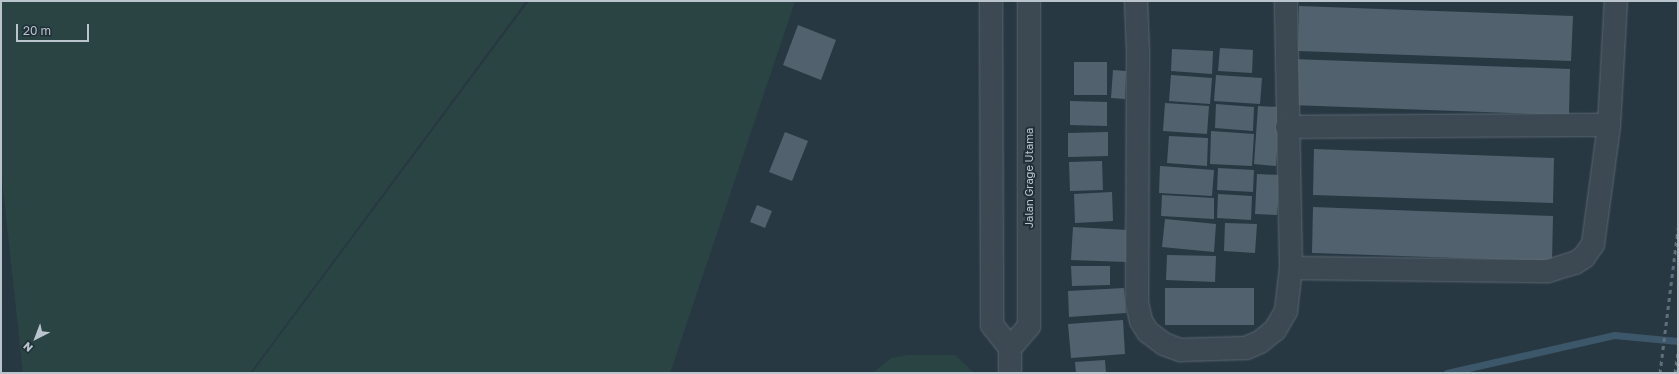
<!DOCTYPE html>
<html>
<head>
<meta charset="utf-8">
<style>
	body { margin:0 }
	#map { position:relative; width:1679px; height:374px; overflow:hidden; background:#283843; font-family:"Golos Text",sans-serif }
	div>[style] { position:absolute }
	.green>* { inset:0; background:#2a4443 }
	.stream>* { height:7px; margin:-3.5px; padding:0 3.5px; transform-origin:3.5px; border-radius:3.5px; background:#3c576a }
	.building>* { inset:0; background:#51626e }
	.roads { filter:drop-shadow(0 0 1px #5a6770) drop-shadow(0 0 1px #5a6770) }
	.minor>* { height:22px; margin:-11px; padding:0 11px; transform-origin:11px; border-radius:11px; background:#3c4953 }
	.rail>* { height:3px; margin-top:-1.5px; transform-origin:0; background:repeating-linear-gradient(90deg,#5e6e7a 0 4px,transparent 0 8px) }
	span { translate:-50% -50%; white-space:nowrap; text-align:center; line-height:1.15; -webkit-text-stroke:4px #202f38; paint-order:stroke }
	.street-label { font-size:11px; color:#b9c4cc }
	.frame { position:absolute; inset:0; border:2px solid #b9c4cc; pointer-events:none }
	.north { position:absolute; left:16px; top:318px; width:40px; height:40px; -webkit-text-stroke:3px #202f38; paint-order:stroke; rotate:222deg; font-size:11px; font-weight:700; line-height:16px; text-align:center; color:#b9c4cc }
	.north::after { content:''; display:block; margin:auto; width:14px; height:18px; background:#b9c4cc; clip-path:polygon(50% 0,100% 100%,50% 72%,0 100%) }
	.scale { position:absolute; left:16px; top:24px; width:73px; height:18px; box-sizing:border-box; border:2px solid #b9c4cc; border-top:0; padding-left:5px; font-size:12px; line-height:14px; white-space:nowrap; color:#b9c4cc; -webkit-text-stroke:3px #202f38; paint-order:stroke }
</style>
</head>
<body>
<div id="map">
	<div class="green">
		<i style="clip-path:polygon(1px 1px,526px 1px,250px 373px,23px 373px,1px 169px)"></i>
		<i style="clip-path:polygon(529px 1px,795px 1px,670px 373px,252px 373px)"></i>
		<i style="clip-path:polygon(908px 355px,955px 355px,974px 373px,873px 373px,891px 358px)"></i>
	</div>
	<div class="stream">
		<i style="left:1447px;top:373px;width:171px;rotate:-12.8deg"></i>
		<i style="left:1614px;top:335px;width:64px;rotate:5.4deg"></i>
	</div>
	<div class="building">
		<i style="clip-path:polygon(1299px 6px,1573px 16px,1571px 61px,1298px 51px)"></i>
		<i style="clip-path:polygon(798px 25px,836px 40px,821px 80px,783px 65px)"></i>
		<i style="clip-path:polygon(1220px 48px,1253px 50px,1252px 73px,1218px 71px)"></i>
		<i style="clip-path:polygon(1172px 49px,1213px 51px,1212px 74px,1171px 71px)"></i>
		<i style="clip-path:polygon(1292px 59px,1570px 69px,1569px 115px,1291px 105px)"></i>
		<i style="clip-path:polygon(1074px 62px,1107px 62px,1107px 95px,1074px 95px)"></i>
		<i style="clip-path:polygon(1113px 70px,1126px 71px,1125px 99px,1111px 98px)"></i>
		<i style="clip-path:polygon(1171px 75px,1212px 78px,1210px 104px,1169px 101px)"></i>
		<i style="clip-path:polygon(1216px 75px,1262px 78px,1260px 104px,1214px 101px)"></i>
		<i style="clip-path:polygon(1070px 101px,1107px 102px,1107px 126px,1070px 125px)"></i>
		<i style="clip-path:polygon(1165px 103px,1209px 106px,1207px 134px,1163px 131px)"></i>
		<i style="clip-path:polygon(1216px 104px,1254px 107px,1253px 131px,1215px 128px)"></i>
		<i style="clip-path:polygon(1258px 106px,1280px 107px,1276px 166px,1254px 164px)"></i>
		<i style="clip-path:polygon(1211px 131px,1254px 134px,1252px 166px,1210px 164px)"></i>
		<i style="clip-path:polygon(785px 132px,808px 141px,792px 181px,769px 172px)"></i>
		<i style="clip-path:polygon(1108px 132px,1108px 156px,1068px 157px,1068px 133px)"></i>
		<i style="clip-path:polygon(1169px 136px,1208px 138px,1207px 166px,1167px 163px)"></i>
		<i style="clip-path:polygon(1314px 149px,1554px 158px,1553px 203px,1313px 195px)"></i>
		<i style="clip-path:polygon(1102px 161px,1103px 190px,1070px 191px,1069px 162px)"></i>
		<i style="clip-path:polygon(1160px 166px,1214px 170px,1212px 196px,1159px 193px)"></i>
		<i style="clip-path:polygon(1218px 168px,1254px 170px,1253px 192px,1217px 190px)"></i>
		<i style="clip-path:polygon(1257px 174px,1280px 175px,1277px 215px,1255px 214px)"></i>
		<i style="clip-path:polygon(1112px 192px,1113px 221px,1075px 223px,1074px 194px)"></i>
		<i style="clip-path:polygon(1218px 194px,1252px 196px,1251px 220px,1217px 218px)"></i>
		<i style="clip-path:polygon(1162px 195px,1214px 198px,1214px 219px,1161px 216px)"></i>
		<i style="clip-path:polygon(757px 205px,772px 211px,765px 228px,750px 222px)"></i>
		<i style="clip-path:polygon(1313px 207px,1553px 216px,1552px 261px,1312px 253px)"></i>
		<i style="clip-path:polygon(1165px 219px,1216px 224px,1214px 252px,1162px 247px)"></i>
		<i style="clip-path:polygon(1225px 223px,1257px 224px,1255px 253px,1224px 251px)"></i>
		<i style="clip-path:polygon(1073px 227px,1128px 230px,1127px 262px,1071px 260px)"></i>
		<i style="clip-path:polygon(1167px 255px,1216px 256px,1215px 282px,1166px 280px)"></i>
		<i style="clip-path:polygon(1071px 266px,1110px 266px,1110px 285px,1072px 286px)"></i>
		<i style="clip-path:polygon(1124px 288px,1126px 313px,1069px 317px,1068px 291px)"></i>
		<i style="clip-path:polygon(1165px 288px,1254px 288px,1254px 325px,1165px 325px)"></i>
		<i style="clip-path:polygon(1123px 320px,1125px 354px,1071px 358px,1068px 324px)"></i>
		<i style="clip-path:polygon(1105px 360px,1106px 373px,1076px 373px,1075px 362px)"></i>
	</div>
	<div class="roads">
		<div class="minor">
			<i style="left:991px;top:1px;width:324px;rotate:89.8deg"></i>
			<i style="left:992px;top:325px;width:29px;rotate:52deg"></i>
			<i style="left:1010px;top:348px;width:25px;rotate:90deg"></i>
			<i style="left:1136px;top:1px;width:50px;rotate:87.7deg"></i>
			<i style="left:1138px;top:51px;width:252px;rotate:90.2deg"></i>
			<i style="left:1137px;top:303px;width:18px;rotate:77deg"></i>
			<i style="left:1141px;top:321px;width:13px;rotate:58deg"></i>
			<i style="left:1148px;top:332px;width:20px;rotate:37deg"></i>
			<i style="left:1164px;top:344px;width:17px;rotate:21deg"></i>
			<i style="left:1180px;top:350px;width:66px;rotate:-1.7deg"></i>
			<i style="left:1246px;top:348px;width:15px;rotate:-23deg"></i>
			<i style="left:1260px;top:342px;width:19px;rotate:-39deg"></i>
			<i style="left:1275px;top:330px;width:22px;rotate:-60deg"></i>
			<i style="left:1286px;top:311px;width:43px;rotate:-83.4deg"></i>
			<i style="left:1291px;top:268px;width:267px;rotate:-91.1deg"></i>
			<i style="left:1287px;top:127px;width:322px;rotate:-0.4deg"></i>
			<i style="left:1291px;top:268px;width:257px;rotate:0.7deg"></i>
			<i style="left:1548px;top:271px;width:28px;rotate:-17deg"></i>
			<i style="left:1575px;top:263px;width:11px;rotate:-34deg"></i>
			<i style="left:1584px;top:257px;width:16px;rotate:-55deg"></i>
			<i style="left:1593px;top:244px;width:120px;rotate:-82.3deg"></i>
			<i style="left:1609px;top:125px;width:124px;rotate:-86.8deg"></i>
			<i style="left:1010px;top:348px;width:29px;rotate:-49deg"></i>
			<i style="left:1029px;top:326px;width:325px;rotate:-90deg"></i>
		</div>
	</div>
	<div class="rail">
		<i style="left:1660px;top:373px;width:146px;rotate:-82.9deg"></i>
		<i style="left:1675px;top:373px;width:21px;rotate:-82deg"></i>
	</div>
	<div class="street-label">
		<span style="left:1029px;top:178px;rotate:-90deg">Jalan Grage Utama</span>
	</div>
	<div class="frame"></div>
	<div class="north">N</div>
	<div class="scale">20 m</div>
</div>
</body>
</html>
